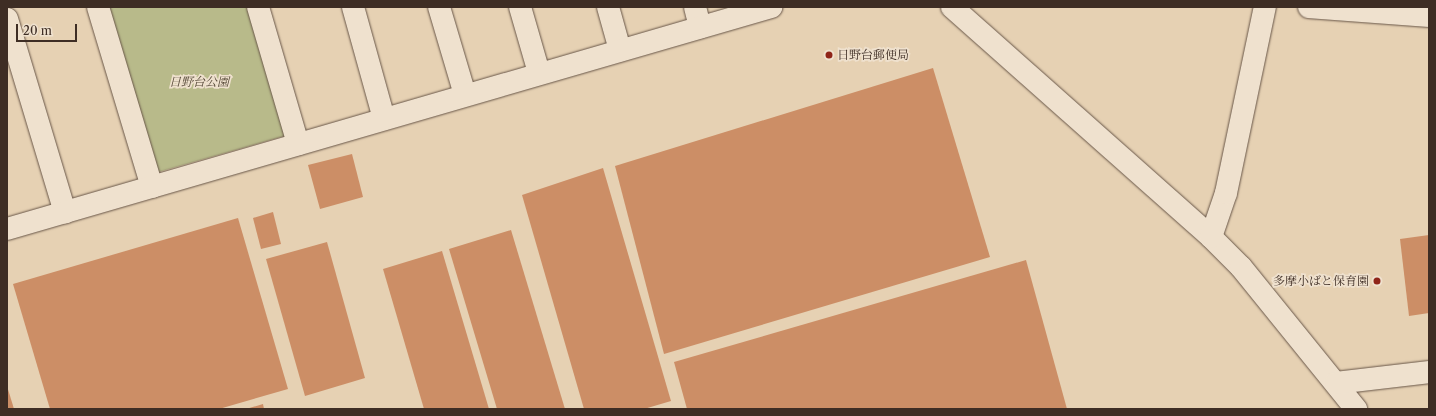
<!DOCTYPE html>
<html>
<head>
<meta charset="utf-8">
<style>
	body { margin:0 }
	#map { position:relative; width:1436px; height:416px; overflow:hidden; background:#e6d1b3; font-family:"Libre Caslon Text","Noto Serif JP",serif }
	div>[style] { position:absolute }
	.green>* { inset:0; background:#b8ba8a }
	.building>* { inset:0; background:#cc8e66 }
	.roads { filter:drop-shadow(0 0 1px #685648) drop-shadow(0 0 1px #685648) }
	.minor>* { height:22px; margin:-11px; padding:0 11px; transform-origin:11px; border-radius:11px; background:#efe1ce }
	.dots>* { width:11px; height:11px; translate:-50% -50%; box-sizing:border-box; border:2px solid #efe1ce; border-radius:50% }
	span { translate:-50% -50%; white-space:nowrap; text-align:center; line-height:1.15; -webkit-text-stroke:3.5px #efe1ce; paint-order:stroke }
	.poi-label { font-size:12px; color:#3e2d24 }
	.left { translate:0 -50%; text-align:left }
	.right { translate:-100% -50%; text-align:right }
	.park-label { font-size:12px; color:#564938; font-style:italic }
	.frame { position:absolute; inset:0; border:8px solid #3e2d24; pointer-events:none }
	.scale { position:absolute; left:16px; top:24px; width:61px; height:18px; box-sizing:border-box; border:2px solid #3e2d24; border-top:0; padding-left:5px; font-size:12px; line-height:14px; white-space:nowrap; color:#3e2d24; -webkit-text-stroke:3px #efe1ce; paint-order:stroke }
</style>
</head>
<body>
<div id="map">
	<div class="green">
		<i style="clip-path:polygon(98px 7px,258px 7px,295px 133px,148px 175px)"></i>
	</div>
	<div class="building">
		<i style="clip-path:polygon(933px 68px,990px 257px,664px 354px,615px 166px)"></i>
		<i style="clip-path:polygon(352px 154px,363px 197px,320px 209px,308px 165px)"></i>
		<i style="clip-path:polygon(603px 168px,671px 401px,644px 409px,584px 409px,522px 195px)"></i>
		<i style="clip-path:polygon(273px 212px,281px 244px,261px 249px,253px 218px)"></i>
		<i style="clip-path:polygon(238px 218px,288px 389px,219px 409px,50px 409px,13px 284px)"></i>
		<i style="clip-path:polygon(511px 230px,565px 409px,497px 409px,449px 249px)"></i>
		<i style="clip-path:polygon(1429px 235px,1429px 313px,1409px 316px,1400px 239px)"></i>
		<i style="clip-path:polygon(327px 242px,365px 378px,305px 396px,266px 259px)"></i>
		<i style="clip-path:polygon(442px 251px,489px 409px,424px 409px,383px 269px)"></i>
		<i style="clip-path:polygon(1026px 260px,1067px 409px,687px 409px,674px 362px)"></i>
		<i style="clip-path:polygon(7px 386px,14px 409px,7px 409px)"></i>
		<i style="clip-path:polygon(263px 404px,264px 409px,246px 409px)"></i>
	</div>
	<div class="roads">
		<div class="minor">
			<i style="left:98px;top:7px;width:188px;rotate:73.3deg"></i>
			<i style="left:258px;top:7px;width:143px;rotate:73.7deg"></i>
			<i style="left:353px;top:7px;width:116px;rotate:74.5deg"></i>
			<i style="left:439px;top:7px;width:92px;rotate:73.5deg"></i>
			<i style="left:520px;top:7px;width:69px;rotate:73.9deg"></i>
			<i style="left:608px;top:7px;width:45px;rotate:74.4deg"></i>
			<i style="left:695px;top:7px;width:21px;rotate:76deg"></i>
			<i style="left:952px;top:7px;width:346px;rotate:41.6deg"></i>
			<i style="left:1211px;top:237px;width:42px;rotate:45deg"></i>
			<i style="left:1241px;top:267px;width:183px;rotate:51deg"></i>
			<i style="left:1309px;top:7px;width:120px;rotate:4.3deg"></i>
			<i style="left:7px;top:19px;width:202px;rotate:73.3deg"></i>
			<i style="left:7px;top:229px;width:796px;rotate:-16.2deg"></i>
			<i style="left:1211px;top:237px;width:46px;rotate:-71.2deg"></i>
			<i style="left:1226px;top:193px;width:190px;rotate:-78.2deg"></i>
			<i style="left:1336px;top:383px;width:94px;rotate:-6.7deg"></i>
		</div>
	</div>
	<div class="dots">
		<i style="left:829px;top:55px;background:#8f2418"></i>
		<i style="left:1377px;top:281px;background:#8f2418"></i>
	</div>
	<div class="poi-label">
		<span class="left" style="left:837px;top:55px">日野台郵便局</span>
		<span class="right" style="left:1369px;top:281px">多摩小ばと保育園</span>
	</div>
	<div class="park-label">
		<span style="left:199px;top:82px">日野台公園</span>
	</div>
	<div class="frame"></div>
	<div class="scale">20 m</div>
</div>
</body>
</html>
